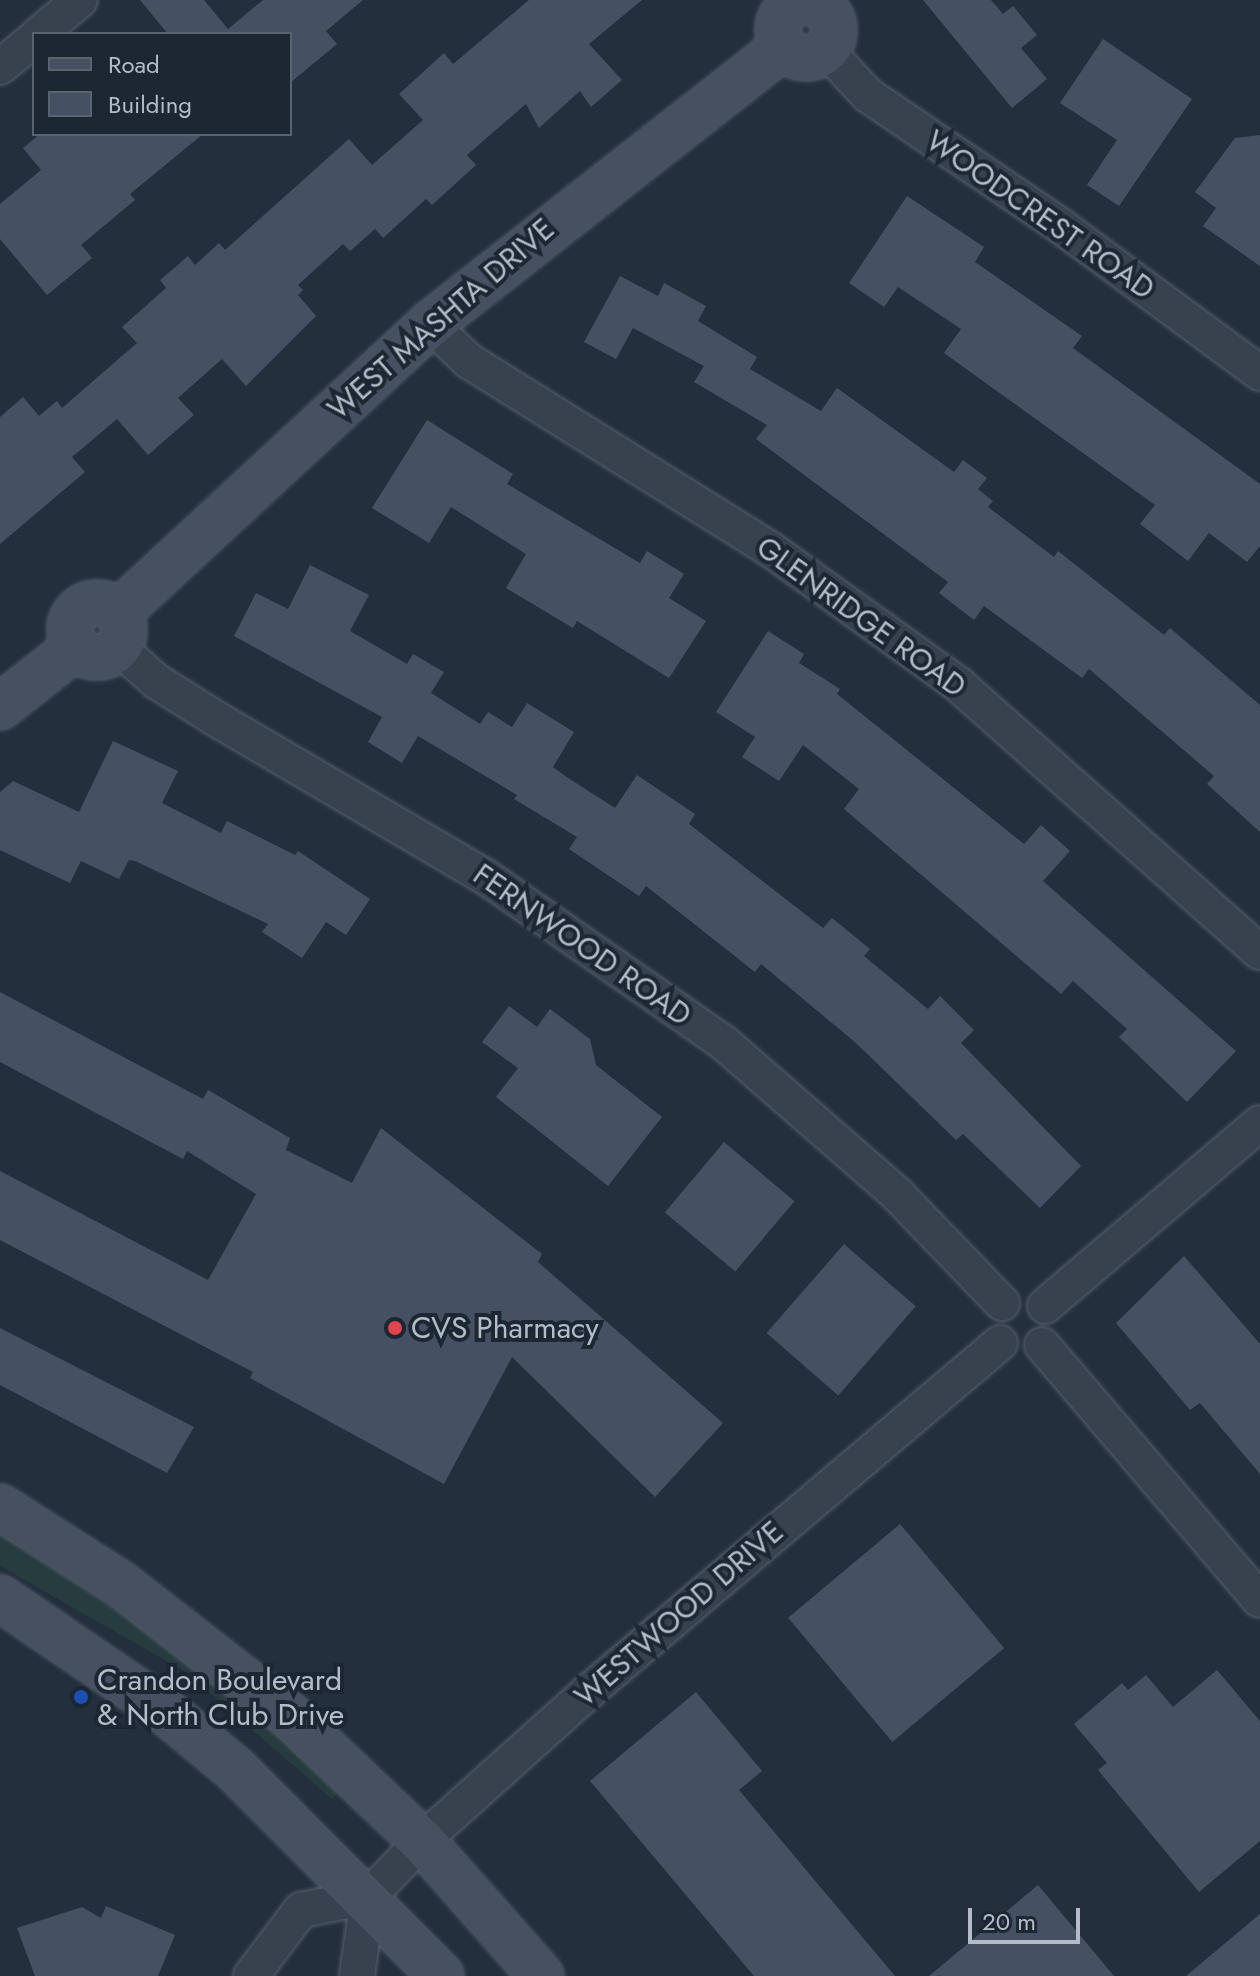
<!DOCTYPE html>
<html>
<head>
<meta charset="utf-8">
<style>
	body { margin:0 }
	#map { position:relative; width:1260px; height:1976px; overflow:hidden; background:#242f3e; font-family:Jost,sans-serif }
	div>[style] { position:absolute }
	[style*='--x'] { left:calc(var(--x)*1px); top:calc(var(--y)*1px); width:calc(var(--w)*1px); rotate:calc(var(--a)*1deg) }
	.green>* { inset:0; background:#263c3f }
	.building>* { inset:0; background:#455162; transform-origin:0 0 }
	.roads { filter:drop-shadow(0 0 2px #565f6c) drop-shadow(0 0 2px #565f6c) }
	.street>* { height:34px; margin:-17px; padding:0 17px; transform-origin:17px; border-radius:17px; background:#38414e }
	.secondary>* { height:44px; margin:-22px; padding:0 22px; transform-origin:22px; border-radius:22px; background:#465061 }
	.secondary>.ring { margin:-22px; padding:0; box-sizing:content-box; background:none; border:44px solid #465061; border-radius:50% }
	.dots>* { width:22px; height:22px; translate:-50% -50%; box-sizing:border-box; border:4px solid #1d2633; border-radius:50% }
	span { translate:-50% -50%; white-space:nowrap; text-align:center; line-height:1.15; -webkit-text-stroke:8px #1d2633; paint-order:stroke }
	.street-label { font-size:30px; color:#b4bcc9 }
	.poi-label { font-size:30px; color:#b4bcc9 }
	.left { translate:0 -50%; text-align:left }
	.legend { position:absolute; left:32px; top:32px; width:260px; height:104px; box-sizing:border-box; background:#1d2633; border:2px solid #59626f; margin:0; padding:10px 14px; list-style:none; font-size:24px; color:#b4bcc9 }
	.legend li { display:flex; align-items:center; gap:16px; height:40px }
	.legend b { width:40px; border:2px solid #59626f }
	.scale { position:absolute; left:968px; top:1908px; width:112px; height:36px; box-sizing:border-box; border:4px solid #b4bcc9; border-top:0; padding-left:10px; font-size:24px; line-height:28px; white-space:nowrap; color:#b4bcc9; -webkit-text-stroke:6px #1d2633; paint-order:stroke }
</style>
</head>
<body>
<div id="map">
	<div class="green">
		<i style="clip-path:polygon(0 1534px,130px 1618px,285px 1739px,339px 1792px,332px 1799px,186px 1672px,0 1566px)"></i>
	</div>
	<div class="building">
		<i style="clip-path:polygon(140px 0,204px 0,228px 29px,263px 0,363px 0,326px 31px,337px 44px,290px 83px,290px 34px,168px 34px)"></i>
		<i style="clip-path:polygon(529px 0,642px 0,589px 44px,622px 80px,591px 107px,580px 91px,539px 128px,526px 104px,467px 155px,476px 165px,432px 205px,426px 199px,383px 238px,375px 229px,350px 251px,343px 244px,298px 285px,303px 290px,298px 295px,316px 316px,246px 386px,222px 359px,178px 398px,194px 415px,148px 455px,117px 419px,72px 457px,85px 472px,0 544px,0 417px,23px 397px,39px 416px,57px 401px,62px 408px,137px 343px,122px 327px,166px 288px,160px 280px,188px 256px,195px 265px,219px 243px,225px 250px,349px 139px,372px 165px,423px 120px,399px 94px,444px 53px,453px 64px)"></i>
		<i style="clip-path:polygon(923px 0,991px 0,1003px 14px,1013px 6px,1037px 35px,1021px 48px,1047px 79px,1012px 108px)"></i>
		<i style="clip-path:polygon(1103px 39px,1192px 99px,1119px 206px,1087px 185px,1117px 140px,1060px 103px)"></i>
		<i style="clip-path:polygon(40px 134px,203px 134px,130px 194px,135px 200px,81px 245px,92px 258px,47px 295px,0 239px,0 204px,41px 170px,23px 148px)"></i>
		<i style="clip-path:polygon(1260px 135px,1260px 266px,1203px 226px,1216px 208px,1195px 192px,1235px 138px)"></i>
		<i style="clip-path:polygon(907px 196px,984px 247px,975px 262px,1082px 336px,1073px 348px,1260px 484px,1260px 546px,1247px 562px,1209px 533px,1188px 561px,1140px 524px,1155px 505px,944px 353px,961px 329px,898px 287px,884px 307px,849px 283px)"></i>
		<i style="clip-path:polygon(620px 276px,658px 296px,664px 283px,706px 306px,698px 321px,757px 357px,750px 369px,821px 411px,837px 388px,954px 472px,963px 460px,987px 478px,978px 489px,993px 501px,988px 507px,1054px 557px,1058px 551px,1164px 635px,1170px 628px,1260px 705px,1260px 832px,1207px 784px,1214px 776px,1089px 669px,1082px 678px,984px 606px,974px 620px,939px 593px,948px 582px,756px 439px,767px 425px,694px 382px,704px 366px,633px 328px,616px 359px,584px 342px)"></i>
		<i style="clip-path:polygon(427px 420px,513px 474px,507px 484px,640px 563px,647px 551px,684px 574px,669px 598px,706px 621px,669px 678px,577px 621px,573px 628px,506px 588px,526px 554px,451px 507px,429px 543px,372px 508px)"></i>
		<i style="clip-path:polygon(310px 565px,369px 595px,350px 631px,407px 664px,413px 654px,444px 672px,431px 693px,480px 724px,488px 712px,512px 727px,527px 703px,574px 732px,553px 767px,565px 776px,615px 808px,637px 775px,695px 814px,689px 824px,823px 928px,832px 918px,870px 949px,864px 956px,928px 1009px,940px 996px,974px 1030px,961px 1043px,1081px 1166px,1040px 1208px,963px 1134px,956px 1140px,856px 1043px,761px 964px,755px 972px,646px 886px,639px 896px,569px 849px,577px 837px,514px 799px,517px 795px,418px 736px,402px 763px,368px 742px,382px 717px,234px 636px,256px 593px,288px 609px)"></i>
		<i style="clip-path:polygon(768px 631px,804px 654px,799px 663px,840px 689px,837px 694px,1024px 844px,1041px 825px,1070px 851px,1043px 881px,1236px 1051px,1187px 1102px,1119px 1037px,1127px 1029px,1073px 981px,1061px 994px,844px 809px,859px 789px,803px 745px,779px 781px,742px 757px,755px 737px,716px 712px)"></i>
		<i style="clip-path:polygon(113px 741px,178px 771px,162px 803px,221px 833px,227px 821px,295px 855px,298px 851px,370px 899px,346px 935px,326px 922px,302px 958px,262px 932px,268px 924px,135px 861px,129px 860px,119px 879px,81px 861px,70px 883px,0 850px,0 792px,13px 781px,79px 812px)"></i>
		<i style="clip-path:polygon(0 992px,203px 1099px,208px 1090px,290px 1138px,286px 1150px,352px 1183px,381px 1128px,542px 1254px,538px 1262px,723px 1423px,655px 1497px,512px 1357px,444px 1484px,250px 1378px,253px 1372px,0 1240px,0 1171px,208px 1280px,256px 1194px,187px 1151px,183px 1159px,0 1062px)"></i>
		<i style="clip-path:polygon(509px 1006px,537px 1027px,550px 1009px,590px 1039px,596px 1065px,662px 1117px,608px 1186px,496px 1097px,518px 1068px,482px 1042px)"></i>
		<i style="left:724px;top:1142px;width:92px;height:92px;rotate:40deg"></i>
		<i style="left:844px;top:1244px;width:95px;height:118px;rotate:41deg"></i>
		<i style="clip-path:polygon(1184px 1256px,1260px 1344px,1260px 1474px,1200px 1403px,1190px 1410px,1116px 1323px)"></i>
		<i style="clip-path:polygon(0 1328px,194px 1427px,167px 1473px,0 1385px)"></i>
		<i style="left:900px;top:1524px;width:162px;height:146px;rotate:50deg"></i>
		<i style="clip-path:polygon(1217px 1670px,1260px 1721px,1260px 1841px,1199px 1892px,1098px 1770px,1107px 1763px,1074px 1724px,1122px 1683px,1128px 1690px,1146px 1675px,1173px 1707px)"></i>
		<i style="clip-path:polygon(696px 1692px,762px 1771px,739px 1790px,895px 1976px,754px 1976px,590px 1781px)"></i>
		<i style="clip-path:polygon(1038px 1885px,1114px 1976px,929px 1976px)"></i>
		<i style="clip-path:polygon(106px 1906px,175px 1935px,158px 1976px,35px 1976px,17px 1928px,82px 1907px,101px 1918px)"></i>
		<i style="clip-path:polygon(1260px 1914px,1260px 1976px,1186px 1976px)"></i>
	</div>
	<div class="roads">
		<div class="street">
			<i style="--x:39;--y:34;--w:53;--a:-39.7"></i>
			<i style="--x:826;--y:50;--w:62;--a:47"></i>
			<i style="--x:868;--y:95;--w:235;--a:34.2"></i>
			<i style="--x:1062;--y:227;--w:246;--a:36.4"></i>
			<i style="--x:0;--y:67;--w:44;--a:-39.5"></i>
			<i style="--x:430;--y:324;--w:54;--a:43.5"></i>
			<i style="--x:469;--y:361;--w:355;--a:32"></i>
			<i style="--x:770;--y:549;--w:233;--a:35.7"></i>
			<i style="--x:959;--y:685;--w:402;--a:41.6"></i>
			<i style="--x:118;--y:647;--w:51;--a:41.8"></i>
			<i style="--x:156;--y:681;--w:73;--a:32.2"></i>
			<i style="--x:218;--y:720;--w:311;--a:30.4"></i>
			<i style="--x:486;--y:877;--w:290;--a:34.9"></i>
			<i style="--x:724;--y:1043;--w:228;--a:41.1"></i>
			<i style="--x:896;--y:1193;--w:153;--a:46.1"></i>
			<i style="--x:1045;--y:1306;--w:282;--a:-40.4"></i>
			<i style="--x:1042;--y:1345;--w:335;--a:49.5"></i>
			<i style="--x:368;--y:1897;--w:78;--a:-46"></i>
			<i style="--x:422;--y:1841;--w:223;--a:-41.9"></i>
			<i style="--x:588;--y:1692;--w:540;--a:-40.27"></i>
			<i style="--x:251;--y:1976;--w:83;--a:-52.9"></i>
			<i style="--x:301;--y:1910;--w:68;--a:-11"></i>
			<i style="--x:357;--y:1976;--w:80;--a:-82.1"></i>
		</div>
		<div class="secondary">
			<i class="ring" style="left:778px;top:2px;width:12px;height:12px"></i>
			<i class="ring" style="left:70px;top:603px;width:10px;height:10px"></i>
			<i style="--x:118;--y:613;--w:425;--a:-42.8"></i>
			<i style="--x:430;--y:324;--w:449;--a:-38.1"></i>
			<i style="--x:0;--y:707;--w:97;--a:-38.3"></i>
			<i style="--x:0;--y:1507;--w:145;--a:32.6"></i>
			<i style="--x:122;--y:1585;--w:210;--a:37.9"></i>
			<i style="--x:288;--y:1714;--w:185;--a:43.5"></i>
			<i style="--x:422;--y:1841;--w:180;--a:48.6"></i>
			<i style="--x:0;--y:1598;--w:194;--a:34.3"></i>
			<i style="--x:160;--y:1707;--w:97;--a:39.6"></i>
			<i style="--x:235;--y:1769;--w:292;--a:45.1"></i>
		</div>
	</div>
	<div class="dots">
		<i style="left:395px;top:1328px;background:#e0444e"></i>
		<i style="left:81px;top:1697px;background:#1a4fb4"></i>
	</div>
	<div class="street-label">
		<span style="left:1040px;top:215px;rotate:35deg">WOODCREST ROAD</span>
		<span style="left:441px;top:319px;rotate:-41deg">WEST MASHTA DRIVE</span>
		<span style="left:861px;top:617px;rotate:36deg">GLENRIDGE ROAD</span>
		<span style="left:582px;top:945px;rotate:35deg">FERNWOOD ROAD</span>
		<span style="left:679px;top:1614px;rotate:-41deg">WESTWOOD DRIVE</span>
	</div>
	<div class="poi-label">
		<span class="left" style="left:411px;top:1328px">CVS Pharmacy</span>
		<span class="left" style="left:97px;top:1697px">Crandon Boulevard<br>&amp; North Club Drive</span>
	</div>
	<ul class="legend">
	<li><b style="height:10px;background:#465061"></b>Road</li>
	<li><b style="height:22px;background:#455162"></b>Building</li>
	</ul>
	<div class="scale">20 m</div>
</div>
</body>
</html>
